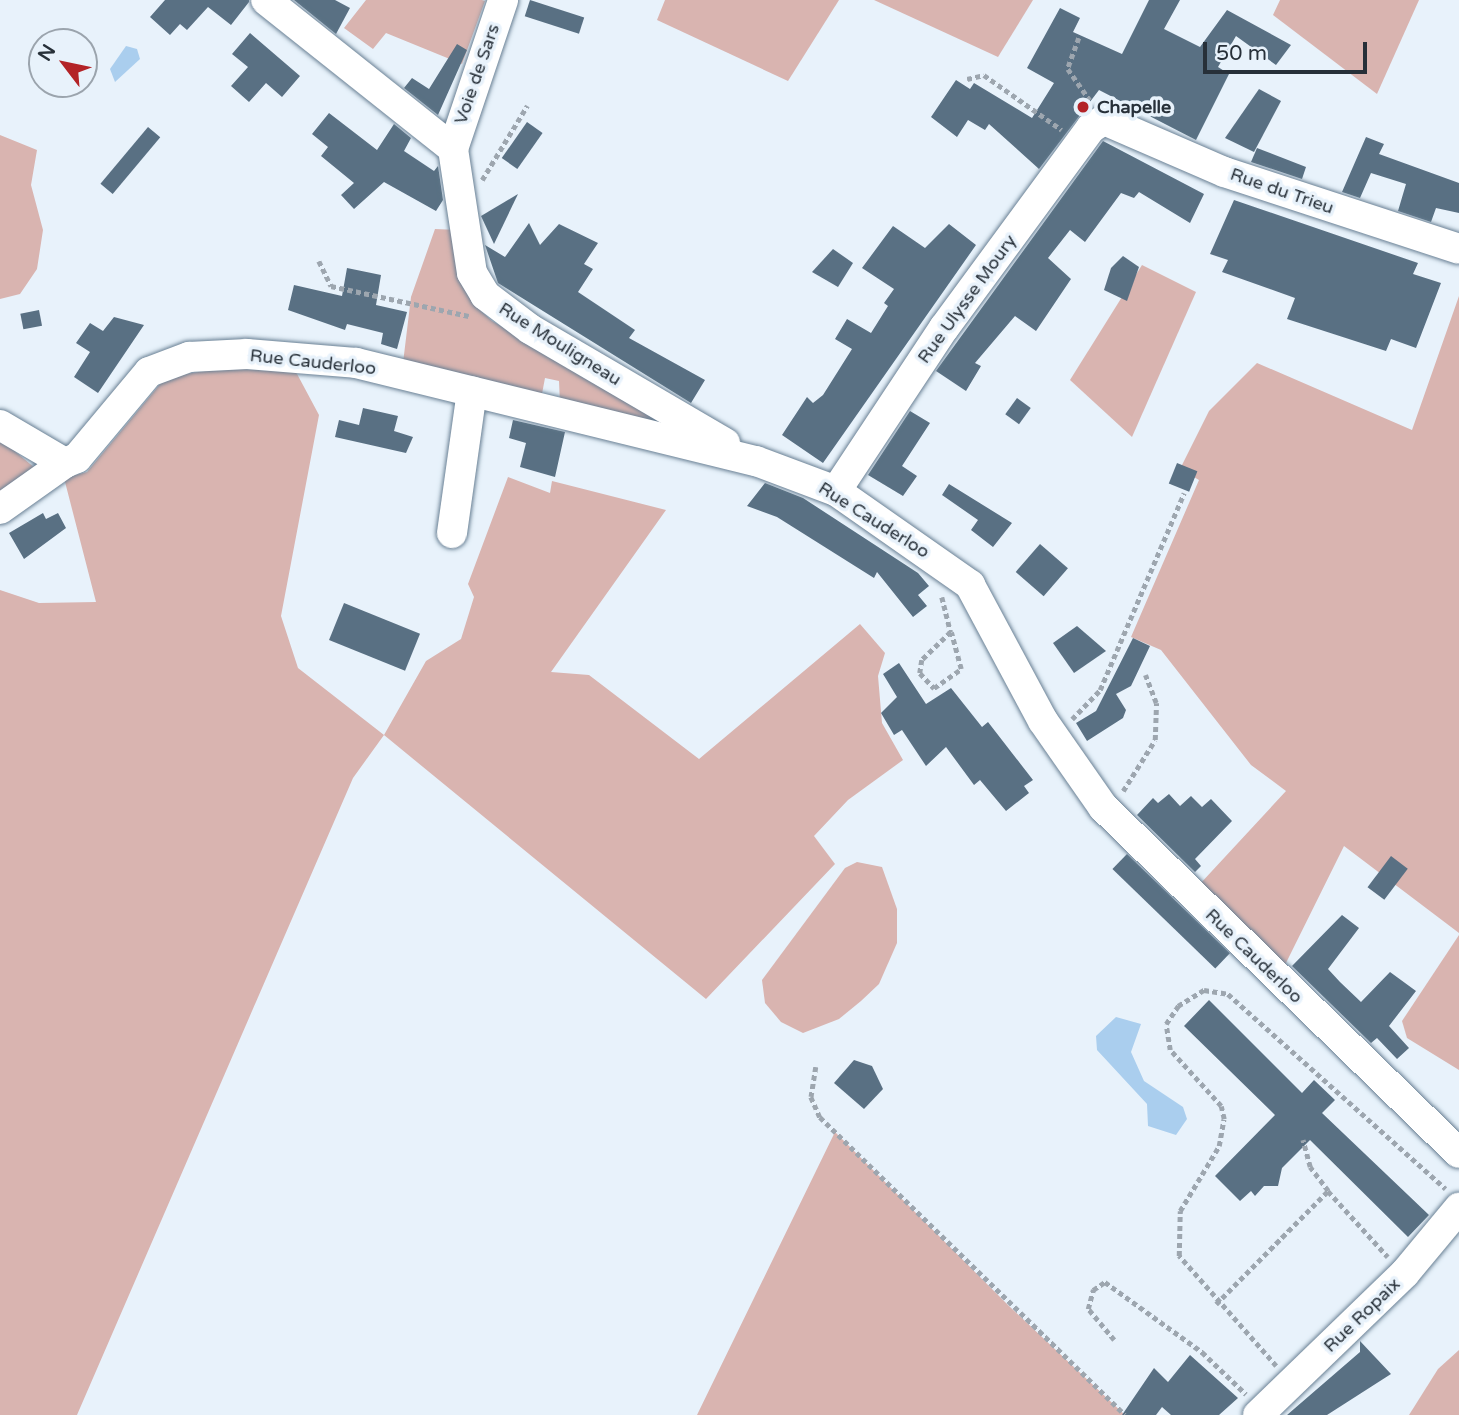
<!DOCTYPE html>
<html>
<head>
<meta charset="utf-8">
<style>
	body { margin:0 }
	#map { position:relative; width:1459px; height:1415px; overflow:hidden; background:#e8f2fb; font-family:"Varela Round",sans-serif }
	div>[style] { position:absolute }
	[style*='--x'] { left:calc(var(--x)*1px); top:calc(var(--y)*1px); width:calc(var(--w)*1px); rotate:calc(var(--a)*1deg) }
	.green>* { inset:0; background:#d9b4b0 }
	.water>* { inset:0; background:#aaceee }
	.building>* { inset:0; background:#597083; transform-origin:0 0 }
	.path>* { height:4.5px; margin-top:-2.25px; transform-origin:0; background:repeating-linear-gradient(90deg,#9da6af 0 5px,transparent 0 8.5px) }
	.roads { filter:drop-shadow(0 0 2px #698094) drop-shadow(0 0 2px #698094) }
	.minor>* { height:30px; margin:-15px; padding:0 15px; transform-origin:15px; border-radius:15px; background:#fff }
	.dots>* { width:19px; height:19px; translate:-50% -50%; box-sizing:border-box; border:4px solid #e8f2fb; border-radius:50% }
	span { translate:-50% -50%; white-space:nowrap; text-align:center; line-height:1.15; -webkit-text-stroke:7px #e8f2fb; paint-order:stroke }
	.street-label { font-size:18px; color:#273039 }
	.poi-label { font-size:18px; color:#273039; font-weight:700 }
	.left { translate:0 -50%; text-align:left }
	.north { position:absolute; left:28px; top:28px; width:70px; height:70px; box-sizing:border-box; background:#e8f2fb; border:2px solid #9ba4ad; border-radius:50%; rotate:302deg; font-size:19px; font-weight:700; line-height:28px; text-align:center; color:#273039 }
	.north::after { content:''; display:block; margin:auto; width:24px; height:32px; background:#b32327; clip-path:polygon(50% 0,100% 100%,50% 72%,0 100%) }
	.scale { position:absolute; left:1203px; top:42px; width:164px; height:32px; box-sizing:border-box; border:4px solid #273039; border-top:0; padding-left:9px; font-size:21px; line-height:24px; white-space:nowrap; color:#273039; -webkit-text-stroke:5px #e8f2fb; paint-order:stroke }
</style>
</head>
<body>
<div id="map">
	<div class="green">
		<i style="clip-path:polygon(366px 0,482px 0,485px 1px,462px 64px,386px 33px,373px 49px,344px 28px)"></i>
		<i style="clip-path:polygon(665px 0,839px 0,788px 81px,657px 20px)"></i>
		<i style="clip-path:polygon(874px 0,1033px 0,998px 57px)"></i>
		<i style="clip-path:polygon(1280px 0,1419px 0,1377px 94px,1273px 15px)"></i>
		<i style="clip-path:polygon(0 135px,37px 150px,31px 185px,43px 230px,37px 269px,20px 294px,0 299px)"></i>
		<i style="clip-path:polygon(435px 229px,458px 230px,481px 311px,492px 321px,666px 417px,665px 426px,560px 404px,559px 381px,545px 378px,541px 399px,403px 363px,411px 297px)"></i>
		<i style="clip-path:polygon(1142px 265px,1196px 292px,1132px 437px,1070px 380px)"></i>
		<i style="clip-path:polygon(1459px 296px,1459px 933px,1344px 846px,1284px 967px,1199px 885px,1286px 791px,1251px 765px,1161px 650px,1131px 637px,1199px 480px,1180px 469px,1209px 411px,1257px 363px,1412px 430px)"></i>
		<i style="clip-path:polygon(224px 368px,296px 372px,319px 415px,281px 616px,298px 668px,384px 735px,426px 661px,461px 639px,474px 597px,468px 584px,508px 477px,550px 493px,552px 481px,666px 510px,551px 672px,589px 675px,699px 759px,860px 624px,885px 653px,878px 676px,882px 723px,903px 760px,848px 800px,814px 836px,835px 864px,706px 999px,384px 735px,353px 778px,77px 1415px,0 1415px,0 590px,39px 603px,96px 602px,64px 478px,87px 472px,166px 377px)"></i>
		<i style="clip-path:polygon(0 439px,35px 468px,0 495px)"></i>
		<i style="clip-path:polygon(857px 862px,882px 867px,897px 909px,897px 943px,879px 984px,861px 1001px,839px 1019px,803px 1033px,781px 1022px,765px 1003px,762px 980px,845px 868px)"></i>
		<i style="clip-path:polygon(1459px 935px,1459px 1070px,1407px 1038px,1402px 1021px)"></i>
		<i style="clip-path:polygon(835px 1132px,1009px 1306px,1125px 1415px,697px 1415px)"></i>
		<i style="clip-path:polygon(1459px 1350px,1459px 1415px,1409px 1415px,1438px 1369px)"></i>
	</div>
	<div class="water">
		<i style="clip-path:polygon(126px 46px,137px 49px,140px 59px,115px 82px,110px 69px)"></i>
		<i style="clip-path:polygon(1116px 1017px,1141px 1024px,1131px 1052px,1144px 1081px,1183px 1107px,1187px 1119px,1176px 1135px,1148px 1126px,1147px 1104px,1097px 1050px,1096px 1036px)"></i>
	</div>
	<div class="building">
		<i style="clip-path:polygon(165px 0,249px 0,249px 2px,231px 25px,208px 7px,187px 30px,180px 24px,170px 35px,150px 17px)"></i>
		<i style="clip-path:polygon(294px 0,335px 0,350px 8px,336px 34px)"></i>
		<i style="left:530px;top:0;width:57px;height:17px;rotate:18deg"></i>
		<i style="clip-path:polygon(1149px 0,1180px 0,1164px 29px,1200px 47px,1227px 10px,1291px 45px,1276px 65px,1236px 36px,1218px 67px,1229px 74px,1196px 140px,1099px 90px,1039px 169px,989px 124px,985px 130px,968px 120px,957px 137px,931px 117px,956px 80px,970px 89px,974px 83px,1032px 118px,1054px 83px,1027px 68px,1060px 8px,1080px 18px,1073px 32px,1122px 54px)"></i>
		<i style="clip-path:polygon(250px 33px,300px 76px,282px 97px,266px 83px,249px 102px,231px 86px,248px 67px,232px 54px)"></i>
		<i style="clip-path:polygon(457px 44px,467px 50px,438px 115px,404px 88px,412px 78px,429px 89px)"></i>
		<i style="clip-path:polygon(1259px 89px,1281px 101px,1254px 152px,1225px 138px)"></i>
		<i style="clip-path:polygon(329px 113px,377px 150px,394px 124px,411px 138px,404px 151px,434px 171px,438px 166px,443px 200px,436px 211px,384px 182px,354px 209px,341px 195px,354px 183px,321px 156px,328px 147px,312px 134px)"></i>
		<i style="left:527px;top:122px;width:19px;height:44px;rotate:35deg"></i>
		<i style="left:148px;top:127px;width:16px;height:74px;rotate:40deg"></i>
		<i style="clip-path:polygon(1366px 137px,1384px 144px,1379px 154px,1459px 183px,1459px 213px,1436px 208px,1431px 222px,1398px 211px,1406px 184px,1371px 173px,1360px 198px,1342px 192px)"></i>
		<i style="clip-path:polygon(1103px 141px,1204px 194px,1190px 223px,1139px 192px,1134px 198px,1121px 193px,1085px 242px,1070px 230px,1048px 258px,1071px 279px,1036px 331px,1015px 316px,975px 363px,981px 366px,966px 391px,936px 371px)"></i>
		<i style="clip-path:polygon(1257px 148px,1306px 167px,1302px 179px,1251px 162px)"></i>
		<i style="clip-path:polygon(518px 194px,494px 244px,481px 216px)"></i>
		<i style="clip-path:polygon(1234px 200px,1418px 263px,1413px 274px,1441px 283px,1416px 348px,1391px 339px,1386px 351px,1287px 319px,1295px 298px,1222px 272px,1228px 260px,1210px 254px)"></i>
		<i style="clip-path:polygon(529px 223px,540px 245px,559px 224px,598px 243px,584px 264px,593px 269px,578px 292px,635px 330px,629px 338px,705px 380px,691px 403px,498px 283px,485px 245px,505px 257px)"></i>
		<i style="clip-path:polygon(949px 224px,976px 245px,823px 463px,782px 435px,807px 397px,813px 403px,823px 395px,852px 349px,835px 339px,847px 319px,871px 333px,888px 306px,884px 303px,894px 289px,862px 268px,893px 226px,925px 248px)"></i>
		<i style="clip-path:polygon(833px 249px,853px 263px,838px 287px,812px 272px)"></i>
		<i style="clip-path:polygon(1123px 256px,1139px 267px,1127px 301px,1104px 290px,1111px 268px)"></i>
		<i style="clip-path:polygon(347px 268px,381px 275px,376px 305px,407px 312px,397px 349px,381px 344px,383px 333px,347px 324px,345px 330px,288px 310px,294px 285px,342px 296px)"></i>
		<i style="left:39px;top:310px;width:16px;height:19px;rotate:79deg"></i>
		<i style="clip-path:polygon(114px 317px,144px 325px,98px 393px,74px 377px,90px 352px,76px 343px,90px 323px,103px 331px)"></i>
		<i style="left:1017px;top:398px;width:17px;height:20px;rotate:36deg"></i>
		<i style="clip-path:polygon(363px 408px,398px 416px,394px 431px,413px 437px,406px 453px,335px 437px,339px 420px,359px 425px)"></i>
		<i style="clip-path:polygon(910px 411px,930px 423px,902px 466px,917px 476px,903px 496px,868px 475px)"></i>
		<i style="clip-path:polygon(513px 420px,565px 432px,555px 477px,520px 467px,526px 443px,509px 438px)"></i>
		<i style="left:1177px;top:463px;width:22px;height:22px;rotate:22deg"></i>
		<i style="clip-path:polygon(765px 483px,803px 498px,918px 573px,929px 586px,918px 595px,927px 606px,913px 617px,877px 572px,874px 578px,777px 517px,747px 506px)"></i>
		<i style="clip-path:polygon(949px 484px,1012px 523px,993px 547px,971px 530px,978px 520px,942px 495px)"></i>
		<i style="clip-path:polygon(43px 513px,46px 519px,58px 513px,66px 528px,24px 559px,9px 533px)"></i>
		<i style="left:1040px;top:544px;width:37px;height:37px;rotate:41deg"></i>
		<i style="left:344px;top:603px;width:82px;height:40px;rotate:22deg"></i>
		<i style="clip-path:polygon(1077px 626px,1106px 651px,1074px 673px,1053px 643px)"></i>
		<i style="clip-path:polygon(1133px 638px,1150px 646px,1131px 686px,1116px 694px,1126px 710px,1123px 718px,1087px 741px,1076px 723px,1096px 711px)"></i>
		<i style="clip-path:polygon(899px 663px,926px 704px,951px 688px,982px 727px,988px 722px,1033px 780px,1024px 786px,1029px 793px,1006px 811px,980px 780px,974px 785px,946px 747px,926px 766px,902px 730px,894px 735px,881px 713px,897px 697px,883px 674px)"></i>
		<i style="clip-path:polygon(1169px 794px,1180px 806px,1191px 796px,1202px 807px,1211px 799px,1232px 821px,1195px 859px,1201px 866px,1195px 872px,1137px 815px,1153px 798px,1158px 803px)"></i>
		<i style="left:1127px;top:854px;width:143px;height:21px;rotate:44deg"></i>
		<i style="left:1391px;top:856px;width:21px;height:39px;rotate:37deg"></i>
		<i style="clip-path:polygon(1342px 915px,1359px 928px,1328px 969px,1340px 982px,1361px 1002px,1390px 972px,1416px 991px,1389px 1026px,1409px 1048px,1397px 1059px,1377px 1038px,1371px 1043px,1292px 966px)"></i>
		<i style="clip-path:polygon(1209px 1000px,1302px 1093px,1314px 1080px,1335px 1100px,1322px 1113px,1429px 1215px,1408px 1237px,1310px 1140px,1282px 1168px,1278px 1186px,1264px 1186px,1255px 1196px,1251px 1191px,1240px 1201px,1215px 1176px,1275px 1115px,1184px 1026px)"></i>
		<i style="clip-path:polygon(854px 1060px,872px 1066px,883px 1089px,864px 1109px,834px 1083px)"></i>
		<i style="clip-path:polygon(1360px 1341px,1391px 1374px,1327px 1415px,1287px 1415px,1360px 1352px)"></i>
		<i style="clip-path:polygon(1190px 1355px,1238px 1398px,1219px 1415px,1171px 1415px,1162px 1407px,1156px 1415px,1122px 1415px,1154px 1368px,1168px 1382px)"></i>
	</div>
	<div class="path">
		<i style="--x:1079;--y:38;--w:33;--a:110"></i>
		<i style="--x:1068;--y:69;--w:38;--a:55"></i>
		<i style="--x:967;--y:79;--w:17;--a:-13"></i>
		<i style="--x:984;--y:75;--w:95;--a:35.2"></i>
		<i style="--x:482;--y:180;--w:87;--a:-58.7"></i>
		<i style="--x:319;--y:261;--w:28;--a:64"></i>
		<i style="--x:331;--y:286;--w:141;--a:12.3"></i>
		<i style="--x:942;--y:597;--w:36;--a:76"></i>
		<i style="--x:951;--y:632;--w:40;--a:136"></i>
		<i style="--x:922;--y:660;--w:13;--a:99"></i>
		<i style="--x:920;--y:673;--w:21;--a:47"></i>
		<i style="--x:934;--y:688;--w:33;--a:-35"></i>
		<i style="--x:961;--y:669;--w:38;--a:-105"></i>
		<i style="--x:1072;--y:719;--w:40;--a:-46"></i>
		<i style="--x:1100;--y:690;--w:214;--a:-66.9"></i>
		<i style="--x:1123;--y:791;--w:60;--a:-57.9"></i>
		<i style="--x:1155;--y:740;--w:37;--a:-88"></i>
		<i style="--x:1156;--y:703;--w:30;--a:-111"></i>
		<i style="--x:816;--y:1067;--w:30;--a:99"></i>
		<i style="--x:811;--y:1097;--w:22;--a:66"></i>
		<i style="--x:820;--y:1117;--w:426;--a:44.3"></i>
		<i style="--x:1328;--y:1191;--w:89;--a:47.7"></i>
		<i style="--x:1216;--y:1304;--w:159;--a:-45.3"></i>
		<i style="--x:1328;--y:1191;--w:30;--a:-127"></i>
		<i style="--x:1310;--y:1167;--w:28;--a:-105"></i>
		<i style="--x:1114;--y:1340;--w:40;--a:-130"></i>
		<i style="--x:1088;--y:1309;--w:20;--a:-75"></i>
		<i style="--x:1093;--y:1290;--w:14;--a:-34"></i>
		<i style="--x:1105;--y:1282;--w:120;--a:35.8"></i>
		<i style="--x:1202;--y:1352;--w:61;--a:43.7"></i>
		<i style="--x:1276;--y:1366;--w:147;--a:-131.4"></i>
		<i style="--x:1179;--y:1256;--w:45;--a:-88.7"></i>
		<i style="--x:1180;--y:1211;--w:76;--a:-59"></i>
		<i style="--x:1219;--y:1146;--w:27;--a:-80"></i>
		<i style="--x:1224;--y:1119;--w:13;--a:-103"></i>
		<i style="--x:1221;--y:1106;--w:76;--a:-132.3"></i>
		<i style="--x:1170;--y:1050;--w:26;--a:-99"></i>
		<i style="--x:1166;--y:1024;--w:22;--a:-56"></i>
		<i style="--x:1178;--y:1006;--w:31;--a:-32"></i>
		<i style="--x:1204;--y:990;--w:24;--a:9"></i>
		<i style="--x:1228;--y:994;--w:292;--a:41.8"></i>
	</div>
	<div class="roads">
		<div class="minor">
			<i style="--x:266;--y:0;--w:239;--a:38.5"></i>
			<i style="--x:453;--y:149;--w:125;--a:81.3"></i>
			<i style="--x:472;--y:273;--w:26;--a:59"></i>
			<i style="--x:485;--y:295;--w:56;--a:37.1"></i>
			<i style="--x:530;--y:329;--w:226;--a:30.3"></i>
			<i style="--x:453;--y:149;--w:157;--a:-71.4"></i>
			<i style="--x:0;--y:425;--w:75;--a:30.3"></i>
			<i style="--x:65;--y:463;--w:13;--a:-23"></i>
			<i style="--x:77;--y:458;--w:112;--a:-50.1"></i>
			<i style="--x:149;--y:372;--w:43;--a:-20.6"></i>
			<i style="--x:189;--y:357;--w:58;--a:-3"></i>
			<i style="--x:247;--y:354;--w:109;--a:4.7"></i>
			<i style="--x:356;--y:363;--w:412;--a:13.8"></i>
			<i style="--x:756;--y:461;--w:85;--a:20.6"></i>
			<i style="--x:836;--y:491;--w:164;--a:35"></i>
			<i style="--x:970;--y:585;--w:154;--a:61.8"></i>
			<i style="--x:1043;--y:721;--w:105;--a:55.1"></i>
			<i style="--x:1103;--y:807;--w:496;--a:44.2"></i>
			<i style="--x:836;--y:491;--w:196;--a:-56.5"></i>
			<i style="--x:944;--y:328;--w:248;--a:-53.7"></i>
			<i style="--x:1091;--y:128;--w:15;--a:-32"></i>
			<i style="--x:1104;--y:120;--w:131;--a:23.4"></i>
			<i style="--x:1224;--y:172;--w:247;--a:18.1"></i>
			<i style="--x:0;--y:509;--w:80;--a:-35.3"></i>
			<i style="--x:452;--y:533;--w:143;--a:-82"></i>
			<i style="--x:1258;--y:1415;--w:204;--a:-44"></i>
			<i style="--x:1405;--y:1273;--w:85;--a:-50.3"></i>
		</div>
	</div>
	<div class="dots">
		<i style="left:1083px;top:107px;background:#b32327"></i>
	</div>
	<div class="street-label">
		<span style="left:477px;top:74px;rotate:-71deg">Voie de Sars</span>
		<span style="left:1282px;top:191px;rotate:19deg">Rue du Trieu</span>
		<span style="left:967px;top:299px;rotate:-54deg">Rue Ulysse Moury</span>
		<span style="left:560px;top:344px;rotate:32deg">Rue Mouligneau</span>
		<span style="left:313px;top:362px;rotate:6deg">Rue Cauderloo</span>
		<span style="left:874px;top:520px;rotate:32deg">Rue Cauderloo</span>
		<span style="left:1254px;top:956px;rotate:44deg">Rue Cauderloo</span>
		<span style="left:1362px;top:1315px;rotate:-44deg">Rue Ropaix</span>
	</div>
	<div class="poi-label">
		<span class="left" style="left:1097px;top:107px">Chapelle</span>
	</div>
	<div class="north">N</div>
	<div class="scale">50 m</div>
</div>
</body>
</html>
